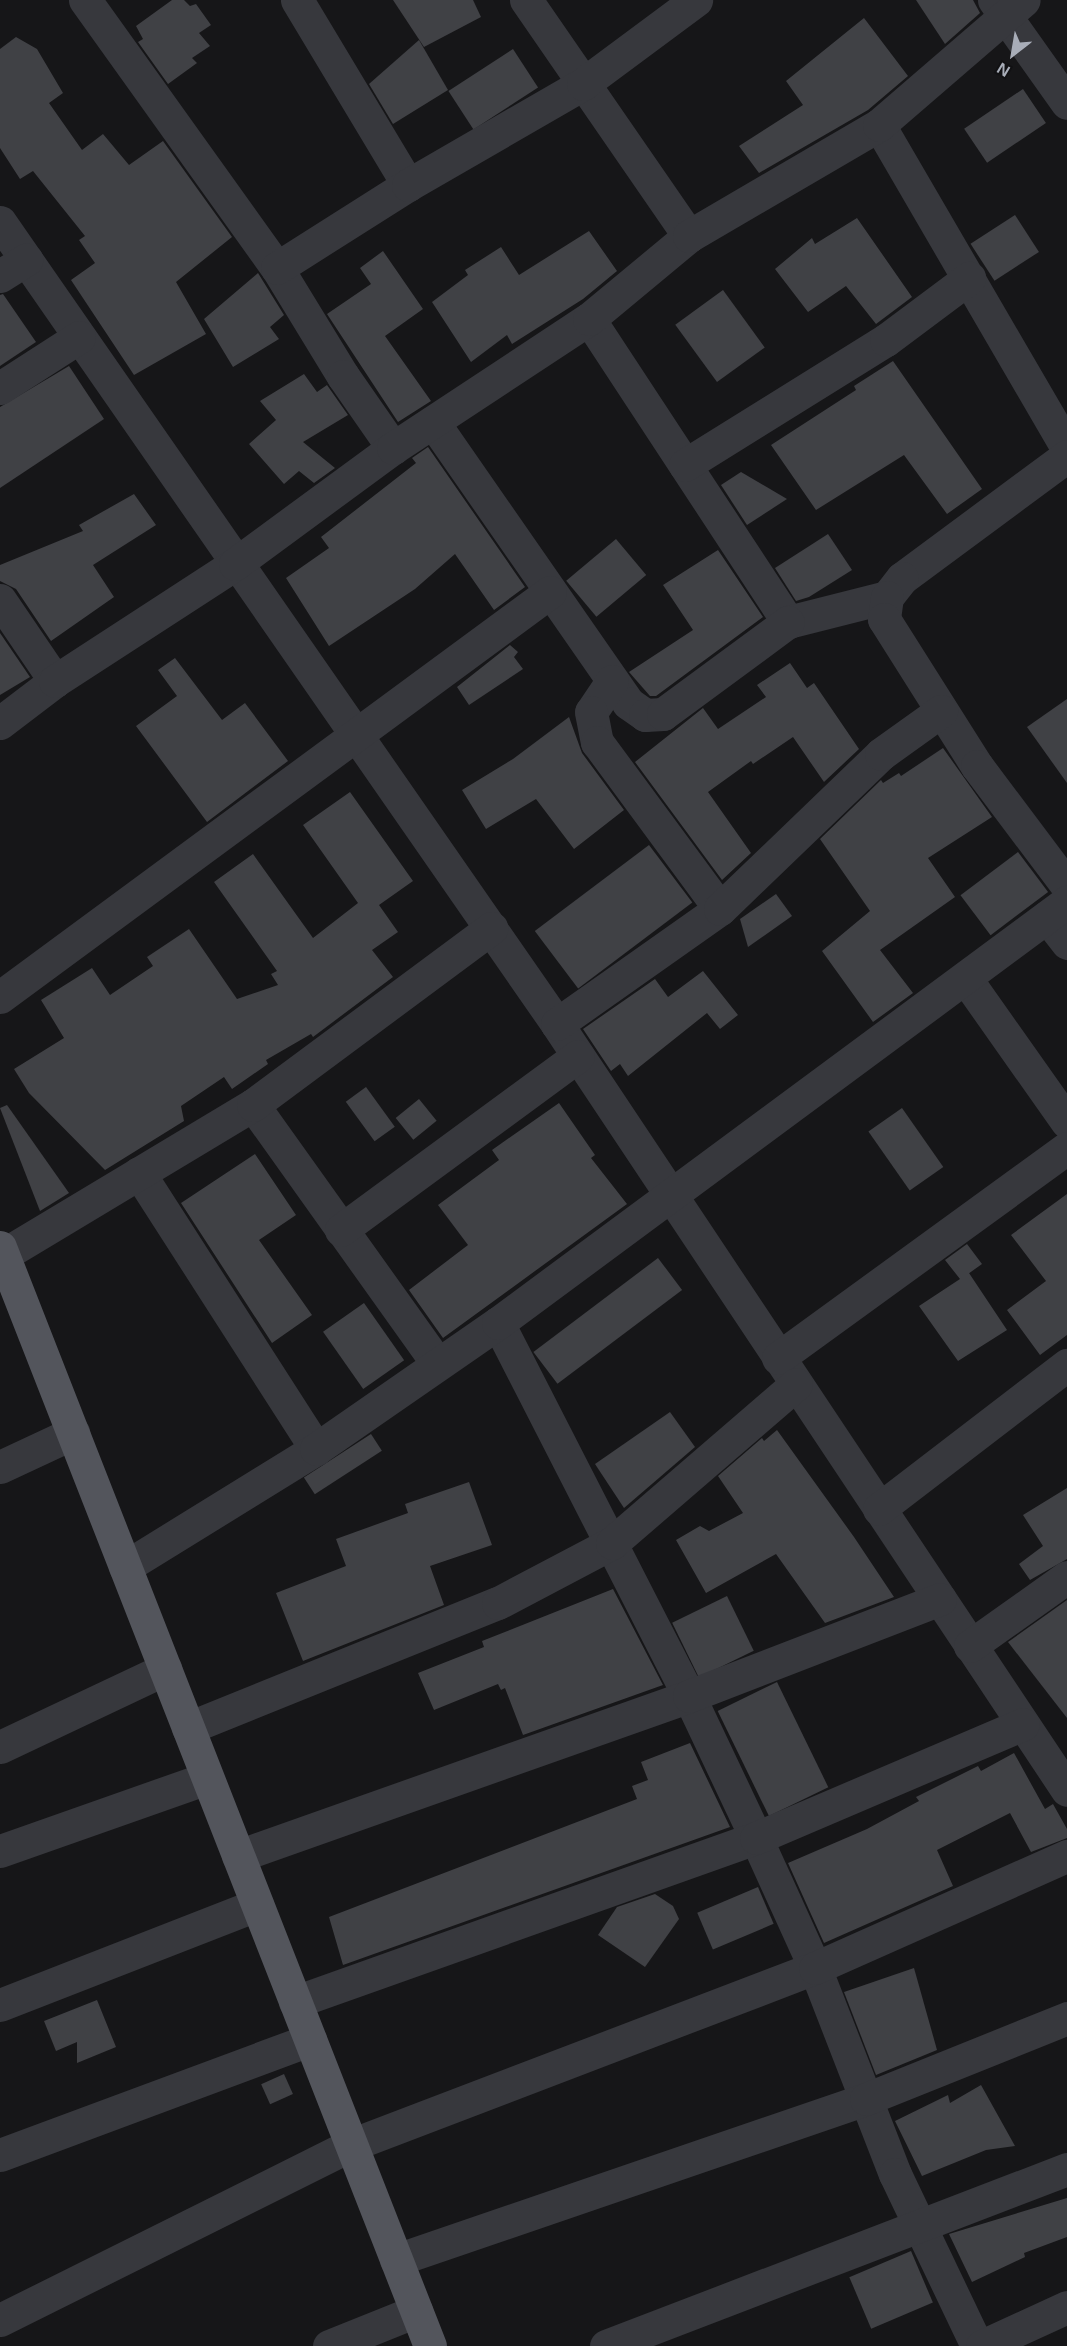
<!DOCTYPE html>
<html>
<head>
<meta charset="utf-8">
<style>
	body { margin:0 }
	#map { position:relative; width:1067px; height:2346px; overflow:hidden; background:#161618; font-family:Arial,sans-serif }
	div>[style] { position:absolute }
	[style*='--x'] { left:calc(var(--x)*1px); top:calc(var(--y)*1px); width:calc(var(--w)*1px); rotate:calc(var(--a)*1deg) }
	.building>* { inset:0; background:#404145; transform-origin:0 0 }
	.minor>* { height:33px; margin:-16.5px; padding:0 16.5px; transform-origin:16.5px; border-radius:16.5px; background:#37383d }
	.major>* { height:33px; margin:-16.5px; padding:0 16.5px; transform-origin:16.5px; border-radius:16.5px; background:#53555c }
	span { translate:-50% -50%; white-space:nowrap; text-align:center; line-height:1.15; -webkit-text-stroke:6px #111113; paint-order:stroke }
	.north { position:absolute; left:983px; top:24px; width:60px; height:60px; -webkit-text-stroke:4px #111113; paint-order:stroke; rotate:211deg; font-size:16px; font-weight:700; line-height:24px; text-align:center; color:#a8adb8 }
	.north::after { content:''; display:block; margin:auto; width:21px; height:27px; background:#a8adb8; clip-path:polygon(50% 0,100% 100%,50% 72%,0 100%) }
</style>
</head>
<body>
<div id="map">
	<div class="building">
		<i style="clip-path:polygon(172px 0,184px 0,190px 6px,196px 4px,211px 25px,199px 33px,210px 46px,192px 58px,197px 63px,168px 84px,138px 42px,143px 39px,136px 26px)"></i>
		<i style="clip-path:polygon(393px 0,473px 0,481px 17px,424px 47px)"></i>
		<i style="clip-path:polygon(916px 0,973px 0,980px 13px,945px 44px)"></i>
		<i style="clip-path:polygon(864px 18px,908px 76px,868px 110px,759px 173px,739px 146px,803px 105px,786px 81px)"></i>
		<i style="clip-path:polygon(16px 37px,37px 49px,63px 93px,49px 103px,82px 150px,103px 134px,129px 165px,163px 141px,232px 237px,176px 282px,206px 334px,134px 375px,71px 280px,95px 263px,79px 240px,85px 236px,33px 171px,20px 179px,0 148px,0 49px)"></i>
		<i style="clip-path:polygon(419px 40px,448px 90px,393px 124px,369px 84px)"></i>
		<i style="left:513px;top:49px;width:46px;height:77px;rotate:57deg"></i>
		<i style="left:1023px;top:89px;width:41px;height:71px;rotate:56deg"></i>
		<i style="left:1015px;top:215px;width:44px;height:53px;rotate:57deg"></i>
		<i style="clip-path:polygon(857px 218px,912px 297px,876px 324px,846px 286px,808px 312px,775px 269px,812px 238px,815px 244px)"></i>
		<i style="clip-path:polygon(589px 231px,617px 271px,583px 299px,512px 344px,507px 335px,471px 362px,432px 302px,468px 275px,465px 270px,501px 247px,519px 275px)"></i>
		<i style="clip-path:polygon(383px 251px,423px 309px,385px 336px,431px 401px,398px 422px,327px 314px,371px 284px,360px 268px)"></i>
		<i style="clip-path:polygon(258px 273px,284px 315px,270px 327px,279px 339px,233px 367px,204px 319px)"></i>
		<i style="left:723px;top:290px;width:71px;height:59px;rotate:54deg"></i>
		<i style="clip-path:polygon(3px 294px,36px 342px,0 366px,0 295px)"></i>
		<i style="clip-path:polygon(893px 361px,982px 489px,947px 514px,904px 455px,816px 510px,771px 445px,856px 390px,854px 386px)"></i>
		<i style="clip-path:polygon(69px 366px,104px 419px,0 488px,0 407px)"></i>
		<i style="clip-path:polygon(304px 374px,317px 392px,327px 385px,348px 415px,303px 442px,335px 468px,314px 483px,299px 471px,284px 484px,249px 444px,276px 420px,260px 401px)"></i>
		<i style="clip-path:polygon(428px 447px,525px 587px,494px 610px,455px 554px,415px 589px,329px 646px,286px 578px,329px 548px,321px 537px,416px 463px,412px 458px)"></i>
		<i style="clip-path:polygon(741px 472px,787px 499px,747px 525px,721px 485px)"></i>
		<i style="clip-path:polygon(134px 494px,156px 525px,93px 565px,114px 597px,51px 641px,16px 589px,0 581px,0 565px,83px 531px,79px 525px)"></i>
		<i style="clip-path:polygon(828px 534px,852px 570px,809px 597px,796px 601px,775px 568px)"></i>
		<i style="left:616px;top:539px;width:47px;height:65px;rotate:50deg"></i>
		<i style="clip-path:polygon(718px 550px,763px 617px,656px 696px,650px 696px,629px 672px,693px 630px,663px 585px)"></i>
		<i style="clip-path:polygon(0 633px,30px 677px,0 695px)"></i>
		<i style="clip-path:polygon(510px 645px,518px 652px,514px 657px,523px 669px,469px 705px,457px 687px)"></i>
		<i style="clip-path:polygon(175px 658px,222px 720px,245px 703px,288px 761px,207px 822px,136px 726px,177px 696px,158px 670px)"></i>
		<i style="clip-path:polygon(790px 663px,807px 688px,814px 683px,859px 749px,824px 782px,793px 737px,753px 764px,751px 761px,708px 792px,751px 853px,722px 880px,635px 762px,703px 708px,718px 729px,766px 697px,757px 685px)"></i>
		<i style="clip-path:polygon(1067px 699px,1067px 783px,1027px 727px)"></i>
		<i style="clip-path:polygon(569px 717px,582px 753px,624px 810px,574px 849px,536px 799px,486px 829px,462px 790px,513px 759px)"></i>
		<i style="clip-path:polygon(943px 748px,992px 817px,928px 858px,955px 897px,880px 950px,913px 993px,873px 1022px,822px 951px,870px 911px,820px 839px,881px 780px,883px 783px,899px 773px,901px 776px)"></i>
		<i style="clip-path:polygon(350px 792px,413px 881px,379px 905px,398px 932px,372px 950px,393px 977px,313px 1037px,311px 1034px,266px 1060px,268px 1064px,232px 1089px,224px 1077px,181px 1106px,184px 1121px,105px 1170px,29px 1093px,14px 1069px,64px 1038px,41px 1000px,92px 968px,110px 995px,153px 966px,147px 957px,189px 929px,237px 999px,278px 985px,271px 974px,277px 971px,214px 882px,253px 854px,313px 938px,358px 903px,303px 825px)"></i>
		<i style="left:649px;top:845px;width:72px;height:143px;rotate:53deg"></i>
		<i style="left:1018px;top:852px;width:50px;height:72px;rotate:53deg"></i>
		<i style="clip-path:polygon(776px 894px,792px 916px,748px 947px,740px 919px)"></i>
		<i style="clip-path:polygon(703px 971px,738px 1015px,720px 1029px,707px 1013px,628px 1076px,620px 1064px,611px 1071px,583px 1029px,655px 979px,668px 997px)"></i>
		<i style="left:366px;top:1087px;width:49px;height:25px;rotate:54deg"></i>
		<i style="left:419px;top:1099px;width:28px;height:30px;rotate:51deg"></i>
		<i style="clip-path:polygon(559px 1103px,595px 1155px,591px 1158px,627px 1204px,443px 1338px,409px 1290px,468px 1245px,438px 1205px,499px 1160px,492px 1150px)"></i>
		<i style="clip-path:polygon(7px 1105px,69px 1193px,40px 1211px,0 1108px)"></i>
		<i style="left:902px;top:1108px;width:72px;height:41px;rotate:55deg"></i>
		<i style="clip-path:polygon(255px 1154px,296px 1215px,259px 1240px,312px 1315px,272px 1343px,181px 1203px)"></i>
		<i style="clip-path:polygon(1067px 1194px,1067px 1335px,1040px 1355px,1007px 1310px,1046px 1281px,1011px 1235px)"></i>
		<i style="clip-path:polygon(967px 1244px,982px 1264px,961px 1279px,969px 1273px,1007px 1330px,958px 1361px,919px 1306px,960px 1279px,945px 1260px)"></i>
		<i style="left:658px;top:1258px;width:40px;height:156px;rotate:53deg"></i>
		<i style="left:364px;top:1303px;width:70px;height:50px;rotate:55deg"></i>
		<i style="clip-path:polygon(670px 1412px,695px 1447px,624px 1508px,595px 1464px)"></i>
		<i style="clip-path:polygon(777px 1430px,854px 1537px,894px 1597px,825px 1623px,776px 1554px,706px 1593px,676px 1540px,700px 1526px,709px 1531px,743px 1513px,718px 1476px,762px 1438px,764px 1441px)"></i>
		<i style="left:371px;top:1434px;width:20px;height:80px;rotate:57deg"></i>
		<i style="clip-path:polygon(469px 1482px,492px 1545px,430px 1566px,444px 1605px,303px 1661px,276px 1593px,346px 1566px,336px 1539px,408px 1513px,405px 1504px)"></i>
		<i style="clip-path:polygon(1067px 1488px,1067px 1559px,1030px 1580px,1019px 1564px,1043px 1546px,1023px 1515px)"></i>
		<i style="clip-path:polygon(613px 1589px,663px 1685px,523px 1735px,505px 1688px,501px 1690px,498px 1684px,434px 1710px,418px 1673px,484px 1647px,482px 1641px)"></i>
		<i style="left:727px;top:1596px;width:61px;height:61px;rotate:64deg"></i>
		<i style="clip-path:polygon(1067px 1600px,1067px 1718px,1008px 1642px)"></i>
		<i style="left:777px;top:1682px;width:117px;height:66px;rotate:64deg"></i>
		<i style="clip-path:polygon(690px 1743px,730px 1827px,343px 1965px,329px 1917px,637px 1799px,632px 1786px,648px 1780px,641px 1762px)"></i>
		<i style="clip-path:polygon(1014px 1753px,1045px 1809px,1053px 1804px,1067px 1829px,1067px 1838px,1031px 1852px,1010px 1813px,937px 1850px,953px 1886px,824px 1943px,788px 1863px,867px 1829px,919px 1801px,916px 1797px,978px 1766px,981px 1771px)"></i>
		<i style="left:758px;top:1887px;width:40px;height:66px;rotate:67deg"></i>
		<i style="clip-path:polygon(655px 1894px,673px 1906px,679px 1919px,645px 1967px,598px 1935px,617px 1907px)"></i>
		<i style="clip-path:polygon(914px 1968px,937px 2050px,876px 2075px,844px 1992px)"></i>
		<i style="clip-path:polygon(97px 2000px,116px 2047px,77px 2063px,77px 2042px,56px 2051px,44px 2021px)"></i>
		<i style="left:284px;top:2074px;width:22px;height:25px;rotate:66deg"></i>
		<i style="clip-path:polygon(981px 2085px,1015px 2146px,986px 2150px,922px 2176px,895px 2121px,948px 2095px,950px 2103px)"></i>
		<i style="clip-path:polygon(1067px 2198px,1067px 2237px,1024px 2253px,1025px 2257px,972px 2282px,949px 2234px)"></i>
		<i style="left:911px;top:2251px;width:56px;height:67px;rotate:67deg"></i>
	</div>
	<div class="minor">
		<i style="--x:85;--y:0;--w:330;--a:54.4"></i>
		<i style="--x:277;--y:268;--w:127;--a:58.6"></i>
		<i style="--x:343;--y:376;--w:88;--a:55.2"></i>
		<i style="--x:297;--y:0;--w:216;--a:59"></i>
		<i style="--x:526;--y:0;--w:287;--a:55.4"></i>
		<i style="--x:994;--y:0;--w:126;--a:54.7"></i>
		<i style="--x:879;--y:125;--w:374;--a:59.8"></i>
		<i style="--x:0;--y:222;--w:976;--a:55.22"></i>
		<i style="--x:557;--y:1024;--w:920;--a:56.34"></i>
		<i style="--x:277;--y:268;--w:155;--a:-32.4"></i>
		<i style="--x:408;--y:185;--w:202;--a:-30"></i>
		<i style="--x:583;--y:84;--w:141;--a:-36.6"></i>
		<i style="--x:0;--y:276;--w:31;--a:-32"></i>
		<i style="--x:589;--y:319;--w:363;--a:56.7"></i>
		<i style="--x:788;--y:622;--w:102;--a:-14.2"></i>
		<i style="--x:0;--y:388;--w:94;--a:-32.8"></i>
		<i style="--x:433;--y:422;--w:342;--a:55.2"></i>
		<i style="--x:628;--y:703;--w:21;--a:35"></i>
		<i style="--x:645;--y:715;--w:18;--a:-3"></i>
		<i style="--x:663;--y:714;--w:155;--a:-36.4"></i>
		<i style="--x:1067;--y:456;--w:205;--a:143.5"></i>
		<i style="--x:902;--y:578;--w:24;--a:128"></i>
		<i style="--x:887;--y:597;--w:22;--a:98"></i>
		<i style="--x:884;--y:619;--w:174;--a:57.7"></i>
		<i style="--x:977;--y:766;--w:150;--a:53.1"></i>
		<i style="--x:685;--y:465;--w:237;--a:-31.9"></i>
		<i style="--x:886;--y:340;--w:104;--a:-36.8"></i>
		<i style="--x:0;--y:600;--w:98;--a:55.8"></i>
		<i style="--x:612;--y:681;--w:37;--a:124"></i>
		<i style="--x:591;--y:712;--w:31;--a:79"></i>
		<i style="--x:597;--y:742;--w:207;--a:53.6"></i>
		<i style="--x:0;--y:723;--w:69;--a:-37.4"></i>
		<i style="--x:55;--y:681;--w:215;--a:-33"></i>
		<i style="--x:235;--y:564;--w:196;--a:-36.3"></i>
		<i style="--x:393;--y:448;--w:235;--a:-33.4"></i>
		<i style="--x:589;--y:319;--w:130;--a:-39.7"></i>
		<i style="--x:689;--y:236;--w:220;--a:-30.3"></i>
		<i style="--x:879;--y:125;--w:191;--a:-40.8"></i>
		<i style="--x:1047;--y:917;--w:33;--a:52"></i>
		<i style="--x:966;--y:979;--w:175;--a:54.8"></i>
		<i style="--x:0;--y:997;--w:683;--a:-36.37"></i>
		<i style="--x:557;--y:1024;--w:199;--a:-35.2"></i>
		<i style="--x:720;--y:909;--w:223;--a:-43.9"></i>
		<i style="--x:881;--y:754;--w:74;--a:-35.6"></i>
		<i style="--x:253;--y:1105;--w:318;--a:54.5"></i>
		<i style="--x:139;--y:1173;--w:328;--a:57.3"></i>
		<i style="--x:341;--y:1230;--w:294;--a:-36.3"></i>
		<i style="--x:3;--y:1255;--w:292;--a:-31"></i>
		<i style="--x:253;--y:1105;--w:297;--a:-36.6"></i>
		<i style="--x:498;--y:1323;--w:419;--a:62.9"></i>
		<i style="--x:689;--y:1696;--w:157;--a:64.7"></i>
		<i style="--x:756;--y:1838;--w:143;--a:65.6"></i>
		<i style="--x:815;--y:1968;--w:221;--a:68.8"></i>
		<i style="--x:895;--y:2174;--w:191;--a:64.5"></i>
		<i style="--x:778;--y:1358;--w:357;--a:-36"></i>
		<i style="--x:0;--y:1467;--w:81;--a:-25"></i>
		<i style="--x:879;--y:1509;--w:237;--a:-37.5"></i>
		<i style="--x:125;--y:1567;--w:225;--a:-31.7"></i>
		<i style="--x:316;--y:1449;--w:221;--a:-34.7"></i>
		<i style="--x:498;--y:1323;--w:708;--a:-36.5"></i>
		<i style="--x:970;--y:1646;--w:119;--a:-35.4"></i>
		<i style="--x:188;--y:1728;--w:334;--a:-22"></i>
		<i style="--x:498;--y:1603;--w:129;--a:-27.8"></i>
		<i style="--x:612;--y:1543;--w:243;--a:-40.8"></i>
		<i style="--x:0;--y:1747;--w:183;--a:-25.3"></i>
		<i style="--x:0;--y:1851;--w:219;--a:-19.4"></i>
		<i style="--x:238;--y:1856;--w:479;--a:-19.5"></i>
		<i style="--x:689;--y:1696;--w:269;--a:-21.1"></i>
		<i style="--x:295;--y:2002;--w:489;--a:-19.6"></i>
		<i style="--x:756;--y:1838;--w:290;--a:-23.1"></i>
		<i style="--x:0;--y:2005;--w:276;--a:-21.3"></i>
		<i style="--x:0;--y:2155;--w:331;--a:-20.4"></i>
		<i style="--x:396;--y:2260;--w:497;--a:-18.9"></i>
		<i style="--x:866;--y:2099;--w:217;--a:-21.9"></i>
		<i style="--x:0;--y:2320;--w:392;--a:-26.5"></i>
		<i style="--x:351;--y:2145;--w:497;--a:-20.9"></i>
		<i style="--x:815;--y:1968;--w:276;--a:-24"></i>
		<i style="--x:329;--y:2346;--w:94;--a:-21.9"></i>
		<i style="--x:606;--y:2346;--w:494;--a:-21"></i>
		<i style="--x:982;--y:2346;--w:94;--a:-24.6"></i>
	</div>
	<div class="major">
		<i style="--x:0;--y:1247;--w:1180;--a:68.63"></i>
	</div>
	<div class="north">N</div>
</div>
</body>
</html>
